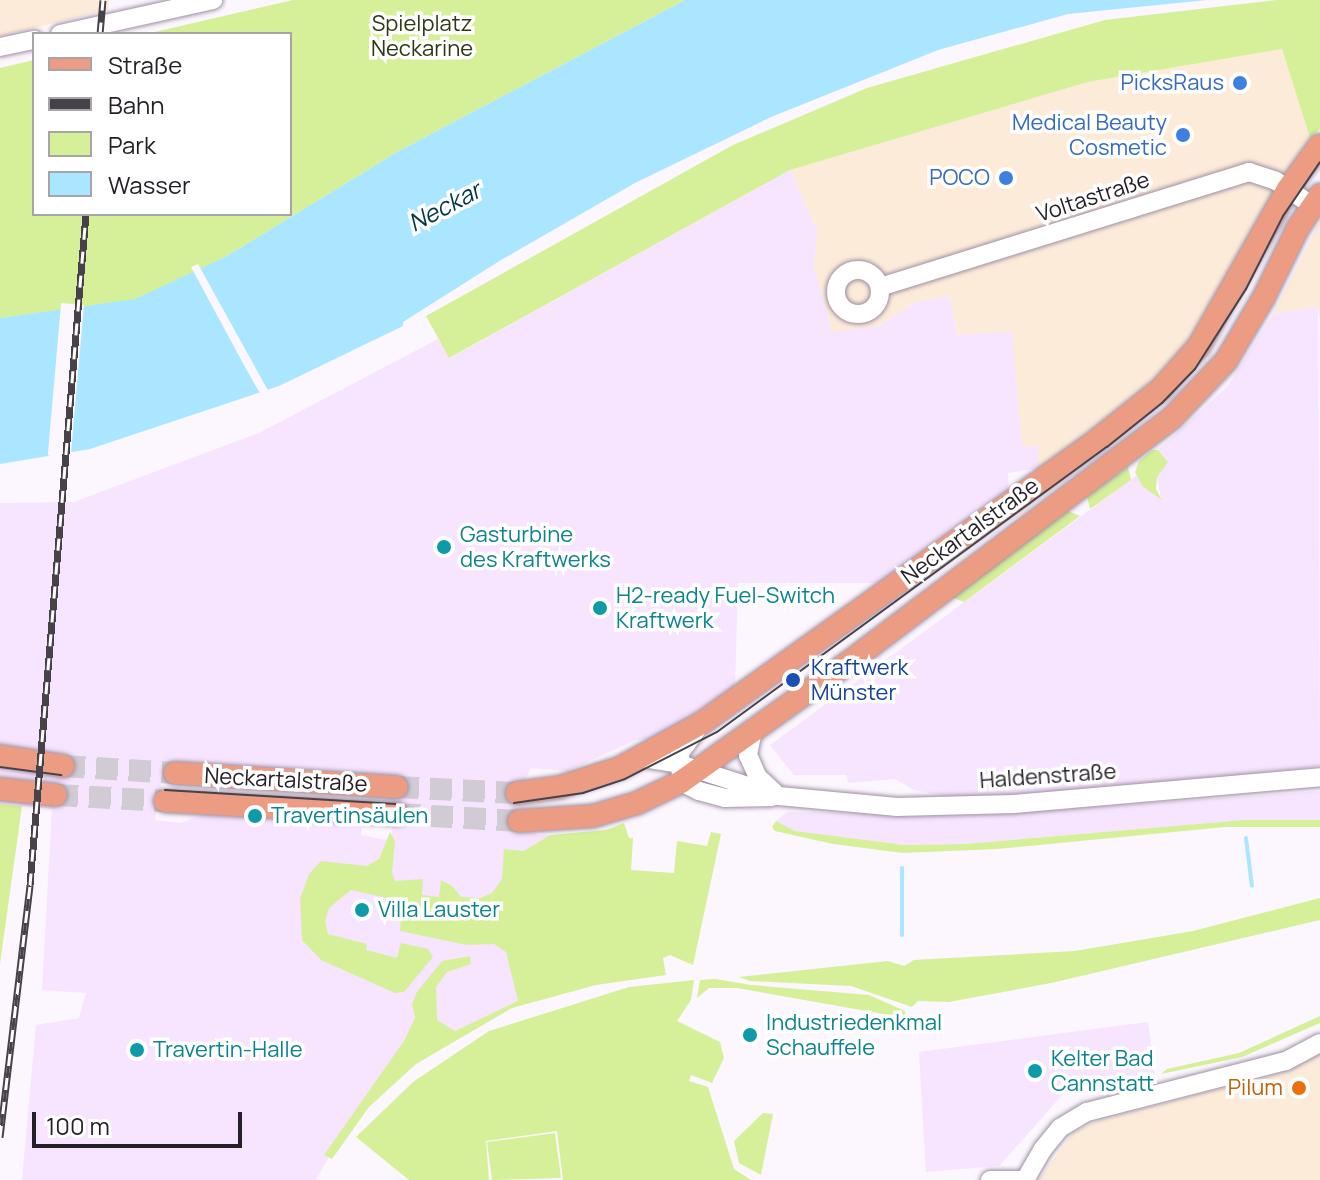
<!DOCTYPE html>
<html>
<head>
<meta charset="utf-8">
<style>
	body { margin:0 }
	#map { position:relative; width:1320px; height:1180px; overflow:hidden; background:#fcf6fe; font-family:Manrope,sans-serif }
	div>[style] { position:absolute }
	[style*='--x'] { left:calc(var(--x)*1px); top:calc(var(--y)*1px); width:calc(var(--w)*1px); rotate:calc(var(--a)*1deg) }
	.commercial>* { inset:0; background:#fdebda }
	.built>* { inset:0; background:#f7e4fe }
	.green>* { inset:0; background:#d6ef99 }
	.water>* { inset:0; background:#aae6ff }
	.pier>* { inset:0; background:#fcf6fe; transform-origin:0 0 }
	.stream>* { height:4px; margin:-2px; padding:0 2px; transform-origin:2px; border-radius:2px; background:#aae6ff }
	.major-tunnel>* { height:22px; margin-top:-11px; transform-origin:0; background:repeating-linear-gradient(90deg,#d1cbd3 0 22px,transparent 0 33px) }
	.roads { filter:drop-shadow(0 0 2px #9d90a2) drop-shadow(0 0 2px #9d90a2) }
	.minor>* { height:18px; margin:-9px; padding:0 9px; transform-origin:9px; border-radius:9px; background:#fff }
	.minor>.ring { margin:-9px; padding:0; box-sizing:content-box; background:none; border:18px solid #fff; border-radius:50% }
	.major>* { height:22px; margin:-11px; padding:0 11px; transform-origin:11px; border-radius:11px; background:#eb9c83 }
	.tram>* { height:2px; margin:-1px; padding:0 1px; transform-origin:1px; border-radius:1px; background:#474249 }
	.rail>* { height:7px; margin-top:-3.5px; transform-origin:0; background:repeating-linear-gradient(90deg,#fff 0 12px,#474249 0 24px); box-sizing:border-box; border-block:2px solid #474249 }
	.dots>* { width:22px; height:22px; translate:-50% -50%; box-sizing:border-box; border:4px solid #fff; border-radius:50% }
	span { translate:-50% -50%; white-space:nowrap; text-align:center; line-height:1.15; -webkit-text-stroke:7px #fff; paint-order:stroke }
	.park-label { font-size:22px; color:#2e3813 }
	.shop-label { font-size:22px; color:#366cbe }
	.right { translate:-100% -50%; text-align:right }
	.street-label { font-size:22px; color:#241f26 }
	.culture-label { font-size:22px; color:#0d838f }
	.left { translate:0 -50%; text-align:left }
	.transit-label { font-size:22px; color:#164399 }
	.food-label { font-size:22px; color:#c56008 }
	.water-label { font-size:24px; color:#033848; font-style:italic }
	.legend { position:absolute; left:32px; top:32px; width:260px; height:184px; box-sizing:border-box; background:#fff; border:2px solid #a7a5a8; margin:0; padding:10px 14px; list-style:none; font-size:24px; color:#241f26 }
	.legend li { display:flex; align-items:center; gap:16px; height:40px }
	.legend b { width:40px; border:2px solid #a7a5a8 }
	.scale { position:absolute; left:32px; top:1112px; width:210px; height:36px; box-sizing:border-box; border:4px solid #241f26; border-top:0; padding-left:10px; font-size:24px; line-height:28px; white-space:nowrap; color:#241f26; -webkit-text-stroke:6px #fff; paint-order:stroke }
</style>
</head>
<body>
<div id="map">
	<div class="commercial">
		<i style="clip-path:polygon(0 0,109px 0,108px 10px,0 36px)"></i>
		<i style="clip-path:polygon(1282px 49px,1310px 138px,1198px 333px,1152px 388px,1039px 468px,1022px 447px,957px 335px,950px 296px,916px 302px,879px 326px,832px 333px,814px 268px,817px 231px,790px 170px,1088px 82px)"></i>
		<i style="clip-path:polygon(1320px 221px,1320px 320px,1318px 307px,1273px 314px)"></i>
		<i style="clip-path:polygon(1320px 1053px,1320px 1180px,1038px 1180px,1074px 1132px,1100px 1120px,1288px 1071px)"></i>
	</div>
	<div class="built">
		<i style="clip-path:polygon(evenodd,790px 170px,817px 231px,814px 268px,832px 332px,879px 326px,916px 302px,950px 296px,957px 335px,1012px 331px,1022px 446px,1038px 446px,1039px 468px,1008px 473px,1009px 490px,880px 583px,738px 583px,735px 686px,661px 737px,636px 740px,567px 771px,531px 768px,514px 803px,523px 828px,538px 835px,550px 835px,552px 926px,520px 1002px,468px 1026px,411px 1060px,339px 1138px,316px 1180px,22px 1180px,36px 1025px,79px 1018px,86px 993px,42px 990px,52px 809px,0 804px,0 503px,74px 502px,259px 433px,438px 339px,450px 358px,790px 170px,165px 763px,391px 779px,392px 841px,361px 835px,362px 825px,325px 820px,320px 823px,301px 818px,209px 812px,181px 823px,155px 820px,165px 763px)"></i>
		<i style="clip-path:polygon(1318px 307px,1320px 766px,1210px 780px,958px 799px,914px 790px,895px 779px,848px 783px,846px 775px,794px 775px,770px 745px,1136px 476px,1161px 499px,1157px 476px,1168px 461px,1158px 450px,1228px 386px,1273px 314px)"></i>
		<i style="clip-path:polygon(1320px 791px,1320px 820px,1244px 820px,965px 844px,904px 845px,840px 839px,795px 831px,776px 821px,787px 812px,995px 814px)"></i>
		<i style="clip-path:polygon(1148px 1022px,1155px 1074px,1071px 1085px,999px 1166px,926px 1172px,919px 1052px)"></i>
	</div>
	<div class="green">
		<i style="clip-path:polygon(293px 0,685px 0,397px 152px,227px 256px,135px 300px,0 318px,0 68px,34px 60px,34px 214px,290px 214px,290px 34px,146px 34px)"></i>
		<i style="clip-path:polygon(1277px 0,1320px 0,1320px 129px,1310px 138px,1282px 49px,1088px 82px,790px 170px,449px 358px,426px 316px,733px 145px,867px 88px,1105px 20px)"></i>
		<i style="clip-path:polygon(1152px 450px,1158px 450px,1168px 462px,1157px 477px,1156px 489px,1162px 500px,1142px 486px,1135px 472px,1139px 461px)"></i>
		<i style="clip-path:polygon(1128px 467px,1131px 480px,1090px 509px,1087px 496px)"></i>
		<i style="clip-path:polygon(1068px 511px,1080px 516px,964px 602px,949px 596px)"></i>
		<i style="clip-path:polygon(0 804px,22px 806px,0 964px)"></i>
		<i style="clip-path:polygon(1244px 820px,1320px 820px,1320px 827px,1225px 827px,997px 849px,903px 853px,833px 844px,775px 831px,772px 827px,776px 821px,795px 831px,904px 845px,965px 844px)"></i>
		<i style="clip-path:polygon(624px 823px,629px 838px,633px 838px,631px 870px,674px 873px,677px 841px,707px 846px,711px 832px,721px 834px,693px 965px,670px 955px,663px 958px,666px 975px,596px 985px,512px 1008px,416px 1064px,369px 1107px,332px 1159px,324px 1155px,404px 1041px,415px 1018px,412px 1004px,417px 992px,442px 961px,470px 956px,471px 964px,447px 972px,436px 987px,437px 1020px,455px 1031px,518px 1001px,506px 952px,494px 944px,467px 945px,400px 931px,401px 916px,391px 899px,351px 890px,329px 908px,325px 922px,328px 934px,367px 944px,366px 950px,397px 958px,401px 943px,428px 949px,433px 957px,404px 992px,395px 993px,321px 960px,302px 940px,300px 899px,309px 874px,321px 861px,367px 866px,379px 859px,390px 832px,395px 841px,392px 872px,395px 881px,423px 879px,422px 895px,439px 897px,441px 880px,452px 886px,461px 897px,480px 898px,492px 893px,502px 879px,504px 849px,524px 851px,550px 835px,606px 830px)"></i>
		<i style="clip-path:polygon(1320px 898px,1320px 920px,1051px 983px,949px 1002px,918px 1001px,912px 1007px,851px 986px,750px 981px,739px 977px,888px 961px,904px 966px,914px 960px,1075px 951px,1193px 931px)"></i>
		<i style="clip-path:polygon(715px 979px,751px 985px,869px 995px,905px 1011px,906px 1018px,737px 988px,709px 988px,697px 998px,700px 980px)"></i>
		<i style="clip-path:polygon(694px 980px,691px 1000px,677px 1021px,720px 1042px,724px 1058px,712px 1083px,691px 1075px,689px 1081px,708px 1087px,734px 1169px,751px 1180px,563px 1180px,557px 1131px,486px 1141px,489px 1180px,409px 1180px,356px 1137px,413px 1082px,489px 1031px,629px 987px)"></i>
		<i style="clip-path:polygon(1320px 1016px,1320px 1023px,1242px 1057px,1161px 1074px,1167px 1069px,1239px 1053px)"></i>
		<i style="clip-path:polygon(763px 1113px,773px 1114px,761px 1175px,739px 1163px,734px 1141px)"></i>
		<i style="clip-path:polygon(555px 1133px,561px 1178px,492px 1180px,487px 1142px)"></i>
	</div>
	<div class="water">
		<i style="clip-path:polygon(685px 0,1207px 0,1068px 14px,938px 50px,771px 117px,635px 183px,501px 260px,403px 322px,403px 326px,279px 386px,90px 449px,0 464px,0 318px,135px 299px,227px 256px,397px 152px)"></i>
	</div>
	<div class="pier">
		<i style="clip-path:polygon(198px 264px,214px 293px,270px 394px,262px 397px,245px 367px,191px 267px)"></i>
		<i style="left:84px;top:305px;width:153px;height:23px;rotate:95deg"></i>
	</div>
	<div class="stream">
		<i style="--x:1246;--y:838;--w:48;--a:82.9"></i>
		<i style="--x:902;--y:935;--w:67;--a:-90"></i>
	</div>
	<div class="major-tunnel">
		<i style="--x:63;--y:766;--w:112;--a:3.6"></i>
		<i style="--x:397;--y:787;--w:120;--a:2.9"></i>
		<i style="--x:56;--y:795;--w:109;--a:3.2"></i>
		<i style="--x:398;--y:814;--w:121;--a:3.3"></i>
	</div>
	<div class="roads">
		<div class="minor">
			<i style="--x:60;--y:34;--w:157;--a:-12.5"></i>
			<i style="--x:0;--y:47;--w:35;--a:-12"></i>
			<i class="ring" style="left:836px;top:270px;width:26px;height:26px"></i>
			<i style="--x:880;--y:287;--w:387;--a:-17.3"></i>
			<i style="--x:1249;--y:172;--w:28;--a:18"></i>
			<i style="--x:1276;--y:181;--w:45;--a:34"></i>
			<i style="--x:698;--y:728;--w:31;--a:126"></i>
			<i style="--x:680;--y:753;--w:29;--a:88"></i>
			<i style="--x:681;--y:782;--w:20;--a:27"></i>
			<i style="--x:699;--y:791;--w:27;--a:15"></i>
			<i style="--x:725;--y:798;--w:47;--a:-1.2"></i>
			<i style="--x:753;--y:731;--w:25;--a:102"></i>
			<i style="--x:748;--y:755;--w:24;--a:66"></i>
			<i style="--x:758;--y:777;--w:22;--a:43"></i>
			<i style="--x:643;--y:758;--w:37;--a:9"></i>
			<i style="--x:680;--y:764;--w:104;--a:17.9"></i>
			<i style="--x:779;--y:796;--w:119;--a:5.3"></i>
			<i style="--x:897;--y:807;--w:117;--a:-1.5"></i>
			<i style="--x:1014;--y:804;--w:307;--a:-5"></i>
			<i style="--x:990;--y:1180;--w:31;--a:0"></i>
			<i style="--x:1025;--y:1180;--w:36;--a:-60"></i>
			<i style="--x:1043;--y:1149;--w:27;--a:-51"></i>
			<i style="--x:1060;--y:1128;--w:31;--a:-31"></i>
			<i style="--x:1087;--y:1112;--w:205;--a:-14.4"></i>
			<i style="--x:1286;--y:1061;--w:38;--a:-28"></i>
		</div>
		<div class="major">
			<i style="--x:0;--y:756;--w:64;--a:9"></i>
			<i style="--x:175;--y:773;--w:222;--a:3.6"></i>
			<i style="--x:0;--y:789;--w:56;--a:6.1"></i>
			<i style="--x:517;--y:793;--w:43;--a:-7.9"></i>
			<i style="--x:560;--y:787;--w:63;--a:-17.6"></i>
			<i style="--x:620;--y:768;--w:94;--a:-28.8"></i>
			<i style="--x:702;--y:723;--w:486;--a:-35.6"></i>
			<i style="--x:1097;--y:440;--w:82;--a:-38.6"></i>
			<i style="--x:1161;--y:389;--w:57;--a:-48.5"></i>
			<i style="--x:1199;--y:346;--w:180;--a:-60.5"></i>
			<i style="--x:1288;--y:189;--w:54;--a:-54"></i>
			<i style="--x:165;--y:801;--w:233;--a:3.2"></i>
			<i style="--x:519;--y:821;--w:74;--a:-3.9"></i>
			<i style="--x:593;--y:816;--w:46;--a:-16.5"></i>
			<i style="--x:637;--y:803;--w:49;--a:-25.5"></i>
			<i style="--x:681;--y:782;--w:210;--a:-35.5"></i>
			<i style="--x:852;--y:660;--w:401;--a:-37.1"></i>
			<i style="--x:1172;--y:418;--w:79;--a:-46.5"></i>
			<i style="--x:1226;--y:361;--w:74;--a:-59.3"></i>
			<i style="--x:1264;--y:297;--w:77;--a:-63.8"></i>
			<i style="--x:1298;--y:228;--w:40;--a:-56"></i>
		</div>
	</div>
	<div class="tram">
		<i style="--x:0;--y:767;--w:62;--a:7.5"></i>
		<i style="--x:165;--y:790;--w:231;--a:3.5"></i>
		<i style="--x:514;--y:803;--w:70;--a:-8.2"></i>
		<i style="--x:583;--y:793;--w:44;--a:-18.4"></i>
		<i style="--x:625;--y:779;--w:103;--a:-27.1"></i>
		<i style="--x:717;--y:732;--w:483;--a:-36.2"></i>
		<i style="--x:1107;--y:447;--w:70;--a:-38.7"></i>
		<i style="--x:1162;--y:403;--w:47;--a:-45.9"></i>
		<i style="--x:1195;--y:369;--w:95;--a:-57.5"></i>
		<i style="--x:1246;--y:289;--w:82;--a:-63.1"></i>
		<i style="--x:1283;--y:216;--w:65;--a:-55.6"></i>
	</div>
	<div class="rail">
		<i style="--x:100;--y:34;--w:34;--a:-85"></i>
		<i style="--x:0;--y:1137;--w:254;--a:-83.2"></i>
		<i style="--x:30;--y:885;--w:673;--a:-85.23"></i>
	</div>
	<div class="dots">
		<i style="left:1240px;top:83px;background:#3f7fe0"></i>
		<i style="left:1183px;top:135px;background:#3f7fe0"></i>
		<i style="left:1006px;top:178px;background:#3f7fe0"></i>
		<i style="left:444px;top:547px;background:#0f9aa8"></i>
		<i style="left:600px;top:608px;background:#0f9aa8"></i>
		<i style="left:793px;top:680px;background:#1a4fb4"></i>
		<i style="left:255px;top:816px;background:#0f9aa8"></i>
		<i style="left:362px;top:910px;background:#0f9aa8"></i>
		<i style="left:750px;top:1035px;background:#0f9aa8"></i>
		<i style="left:137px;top:1050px;background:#0f9aa8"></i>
		<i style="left:1035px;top:1071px;background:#0f9aa8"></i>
		<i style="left:1299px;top:1088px;background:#e8710a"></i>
	</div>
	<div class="park-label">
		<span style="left:422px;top:36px">Spielplatz<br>Neckarine</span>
	</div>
	<div class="shop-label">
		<span class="right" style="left:1224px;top:83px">PicksRaus</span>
		<span class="right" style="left:1167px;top:135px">Medical Beauty<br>Cosmetic</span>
		<span class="right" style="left:990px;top:178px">POCO</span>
	</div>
	<div class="street-label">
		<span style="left:1093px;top:197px;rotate:-18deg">Voltastraße</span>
		<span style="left:970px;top:531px;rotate:-36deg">Neckartalstraße</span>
		<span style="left:1048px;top:776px;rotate:-4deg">Haldenstraße</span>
		<span style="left:286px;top:780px;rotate:3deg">Neckartalstraße</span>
	</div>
	<div class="culture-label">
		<span class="left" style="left:460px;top:547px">Gasturbine<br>des Kraftwerks</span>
		<span class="left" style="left:616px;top:608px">H2-ready Fuel-Switch<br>Kraftwerk</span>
		<span class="left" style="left:271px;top:816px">Travertinsäulen</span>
		<span class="left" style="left:378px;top:910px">Villa Lauster</span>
		<span class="left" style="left:766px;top:1035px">Industriedenkmal<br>Schauffele</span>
		<span class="left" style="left:153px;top:1050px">Travertin-Halle</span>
		<span class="left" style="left:1051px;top:1071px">Kelter Bad<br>Cannstatt</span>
	</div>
	<div class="transit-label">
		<span class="left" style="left:811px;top:680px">Kraftwerk<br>Münster</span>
	</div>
	<div class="food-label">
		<span class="right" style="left:1283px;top:1088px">Pilum</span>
	</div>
	<div class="water-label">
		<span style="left:444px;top:206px;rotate:-28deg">Neckar</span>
	</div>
	<ul class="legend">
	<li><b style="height:10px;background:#eb9c83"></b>Straße</li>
	<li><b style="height:10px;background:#474249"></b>Bahn</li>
	<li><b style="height:22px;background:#d6ef99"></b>Park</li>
	<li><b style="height:22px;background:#aae6ff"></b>Wasser</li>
	</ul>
	<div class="scale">100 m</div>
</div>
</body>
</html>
